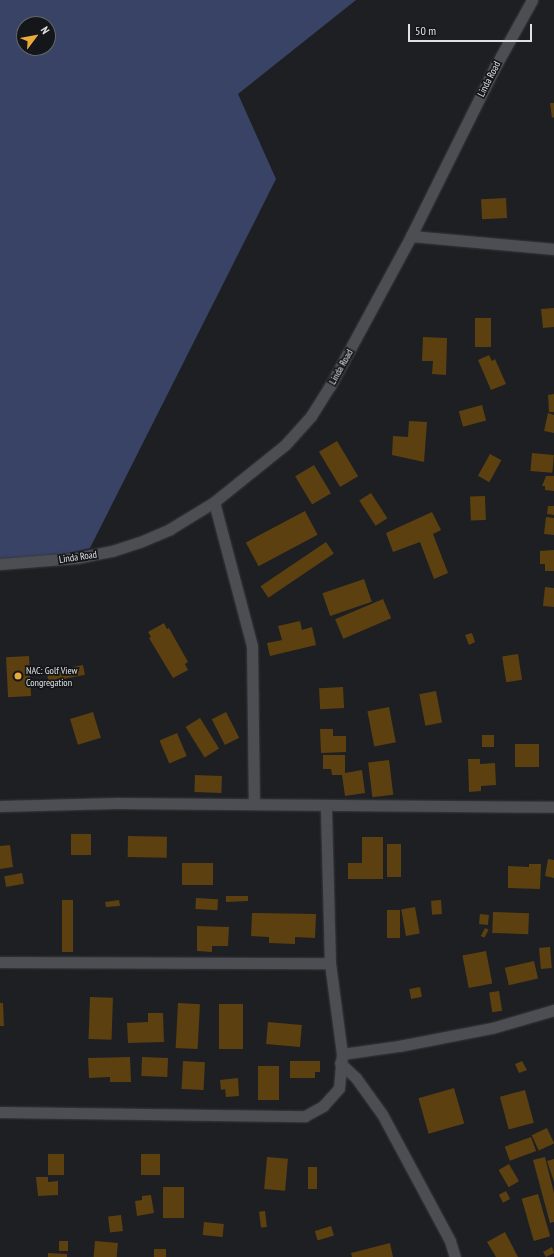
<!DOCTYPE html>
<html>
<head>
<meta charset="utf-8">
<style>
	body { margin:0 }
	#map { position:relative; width:554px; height:1257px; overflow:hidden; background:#1d1f23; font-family:"PT Sans Narrow",sans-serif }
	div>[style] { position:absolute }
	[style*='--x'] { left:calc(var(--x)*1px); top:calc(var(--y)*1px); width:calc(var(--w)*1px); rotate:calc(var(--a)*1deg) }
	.green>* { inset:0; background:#384366 }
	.building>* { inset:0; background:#5c400f; transform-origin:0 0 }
	.roads { filter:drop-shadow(0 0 1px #37393c) drop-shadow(0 0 1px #37393c) }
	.minor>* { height:11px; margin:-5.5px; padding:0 5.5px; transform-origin:5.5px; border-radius:5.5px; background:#4c4e53 }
	.dots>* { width:11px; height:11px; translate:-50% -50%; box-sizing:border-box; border:2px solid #14161a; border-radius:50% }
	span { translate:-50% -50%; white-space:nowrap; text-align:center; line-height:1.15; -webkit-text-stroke:3.5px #14161a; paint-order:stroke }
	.street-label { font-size:10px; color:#dfe1e4 }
	.poi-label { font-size:10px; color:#dfe1e4 }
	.left { translate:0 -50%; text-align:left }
	.north { position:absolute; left:16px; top:16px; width:40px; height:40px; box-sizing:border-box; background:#14161a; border:1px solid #65676b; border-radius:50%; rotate:58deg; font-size:11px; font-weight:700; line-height:16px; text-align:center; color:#dfe1e4 }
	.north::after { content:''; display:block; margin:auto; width:14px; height:18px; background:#eaaa39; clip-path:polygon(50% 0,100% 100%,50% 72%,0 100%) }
	.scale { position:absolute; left:408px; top:24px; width:124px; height:18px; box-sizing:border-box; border:2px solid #dfe1e4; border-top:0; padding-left:5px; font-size:12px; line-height:14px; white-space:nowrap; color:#dfe1e4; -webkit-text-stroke:3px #14161a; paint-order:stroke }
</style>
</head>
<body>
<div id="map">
	<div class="green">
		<i style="clip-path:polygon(evenodd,0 0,356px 0,238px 94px,276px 179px,90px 548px,9px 566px,0 565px,0 0,24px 24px,48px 24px,48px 48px,24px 48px,24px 24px)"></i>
	</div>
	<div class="building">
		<i style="clip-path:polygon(550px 103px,554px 103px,554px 117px,552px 118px)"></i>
		<i style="left:506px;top:198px;width:20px;height:25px;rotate:87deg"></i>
		<i style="clip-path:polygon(554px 308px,554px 327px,543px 328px,541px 309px)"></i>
		<i style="left:475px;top:318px;width:16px;height:29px"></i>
		<i style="clip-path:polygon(423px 337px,447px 338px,446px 375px,432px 374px,433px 361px,422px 361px)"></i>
		<i style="clip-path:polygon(489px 355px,492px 361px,495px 359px,506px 384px,491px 390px,478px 360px)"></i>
		<i style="clip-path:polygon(554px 394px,554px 412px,549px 412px,548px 395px)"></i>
		<i style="left:482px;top:405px;width:16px;height:24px;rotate:75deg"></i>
		<i style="clip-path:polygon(548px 413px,554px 415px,554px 433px,544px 431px)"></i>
		<i style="clip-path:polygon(409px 421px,427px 422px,424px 462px,392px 455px,393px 436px,408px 437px)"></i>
		<i style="left:337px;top:441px;width:41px;height:21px;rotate:59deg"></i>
		<i style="left:532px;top:453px;width:22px;height:18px;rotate:5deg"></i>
		<i style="left:490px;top:454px;width:13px;height:25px;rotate:29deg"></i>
		<i style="left:314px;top:465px;width:33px;height:22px;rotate:59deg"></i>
		<i style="clip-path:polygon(546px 476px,554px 476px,554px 491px,545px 490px,545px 486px,542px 486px)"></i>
		<i style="left:371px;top:493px;width:30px;height:14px;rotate:57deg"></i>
		<i style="left:485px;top:496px;width:24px;height:15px;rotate:88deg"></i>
		<i style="clip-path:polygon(548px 506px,554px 506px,554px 515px,547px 514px)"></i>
		<i style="left:305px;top:511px;width:27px;height:67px;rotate:62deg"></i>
		<i style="clip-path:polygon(432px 512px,441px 530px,433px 534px,448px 573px,434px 579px,420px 542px,393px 552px,386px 533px)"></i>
		<i style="clip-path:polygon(546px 517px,554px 518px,554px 535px,544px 534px)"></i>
		<i style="left:326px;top:542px;width:14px;height:79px;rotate:56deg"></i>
		<i style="clip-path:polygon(554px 550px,554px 571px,545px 571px,545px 564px,540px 564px,540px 551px)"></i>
		<i style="left:364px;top:579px;width:24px;height:44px;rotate:71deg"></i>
		<i style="clip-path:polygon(545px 587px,554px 588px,554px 607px,543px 606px)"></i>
		<i style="left:383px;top:599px;width:21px;height:52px;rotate:67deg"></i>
		<i style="clip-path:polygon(300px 621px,302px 630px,312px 627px,316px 645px,270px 656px,267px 643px,282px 640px,278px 626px)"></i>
		<i style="clip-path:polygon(164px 623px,167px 629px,169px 628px,188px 662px,185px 664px,188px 670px,173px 678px,149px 638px,151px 637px,148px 632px)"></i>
		<i style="clip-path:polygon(472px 633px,475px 642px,469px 645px,465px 635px)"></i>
		<i style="left:518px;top:654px;width:26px;height:16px;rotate:81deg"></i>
		<i style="left:29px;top:656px;width:40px;height:23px;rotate:87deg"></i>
		<i style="left:83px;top:665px;width:10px;height:37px;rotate:79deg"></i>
		<i style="left:343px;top:687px;width:21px;height:24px;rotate:87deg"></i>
		<i style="left:436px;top:691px;width:32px;height:17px;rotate:79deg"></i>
		<i style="left:389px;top:707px;width:36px;height:22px;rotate:79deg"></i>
		<i style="left:93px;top:712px;width:27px;height:24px;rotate:73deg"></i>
		<i style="left:226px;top:712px;width:29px;height:16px;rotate:63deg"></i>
		<i style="left:200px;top:718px;width:36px;height:17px;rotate:58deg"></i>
		<i style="clip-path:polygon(320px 729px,333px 729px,333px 736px,346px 736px,346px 752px,321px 753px)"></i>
		<i style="left:177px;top:733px;width:25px;height:19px;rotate:67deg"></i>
		<i style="left:482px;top:735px;width:12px;height:12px"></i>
		<i style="left:515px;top:744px;width:24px;height:23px"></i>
		<i style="clip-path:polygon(323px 755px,345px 755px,345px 773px,362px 770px,365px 793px,345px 796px,342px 775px,332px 775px,331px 769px,323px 769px)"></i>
		<i style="clip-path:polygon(468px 759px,480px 759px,480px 764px,495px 763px,496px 785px,481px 786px,481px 791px,469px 792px)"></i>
		<i style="left:389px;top:760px;width:35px;height:21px;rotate:83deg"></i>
		<i style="left:195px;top:775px;width:27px;height:17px;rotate:2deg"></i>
		<i style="left:71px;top:834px;width:20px;height:21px"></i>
		<i style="left:128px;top:836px;width:39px;height:21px;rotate:1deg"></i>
		<i style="clip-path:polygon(362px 837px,383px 837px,383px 879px,348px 879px,348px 863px,362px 863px)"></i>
		<i style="left:387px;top:844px;width:14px;height:33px"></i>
		<i style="clip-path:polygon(10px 845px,13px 867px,0 869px,0 846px)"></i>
		<i style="clip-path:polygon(548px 859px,554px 860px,554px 878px,545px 876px)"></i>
		<i style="left:213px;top:863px;width:22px;height:31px;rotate:90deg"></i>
		<i style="clip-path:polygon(529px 864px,541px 864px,540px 889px,508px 888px,508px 866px,529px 867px)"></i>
		<i style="left:22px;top:873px;width:11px;height:18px;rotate:80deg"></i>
		<i style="clip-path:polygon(226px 896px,248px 896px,248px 901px,226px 902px)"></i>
		<i style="left:196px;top:898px;width:22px;height:11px;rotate:3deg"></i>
		<i style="left:62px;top:900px;width:11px;height:52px"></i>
		<i style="clip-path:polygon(119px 900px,120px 906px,106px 907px,105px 902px)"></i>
		<i style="left:441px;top:900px;width:14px;height:10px;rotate:86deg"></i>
		<i style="left:415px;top:907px;width:27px;height:14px;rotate:80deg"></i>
		<i style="left:387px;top:910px;width:13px;height:28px"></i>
		<i style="left:493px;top:912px;width:36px;height:21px;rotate:2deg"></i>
		<i style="clip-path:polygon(252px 913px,316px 914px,315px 938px,295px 937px,295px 944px,269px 943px,269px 937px,251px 936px)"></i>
		<i style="left:480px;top:914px;width:9px;height:10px;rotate:6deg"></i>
		<i style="clip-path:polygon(197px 926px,229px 927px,228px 946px,212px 946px,212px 952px,197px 951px)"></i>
		<i style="left:485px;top:928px;width:4px;height:9px;rotate:27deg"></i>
		<i style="left:550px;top:947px;width:21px;height:11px;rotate:85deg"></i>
		<i style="left:486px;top:951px;width:33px;height:24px;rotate:79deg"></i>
		<i style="left:534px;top:961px;width:18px;height:30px;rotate:77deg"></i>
		<i style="left:420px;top:987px;width:10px;height:11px;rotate:79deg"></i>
		<i style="left:499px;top:991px;width:20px;height:10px;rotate:81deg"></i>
		<i style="left:90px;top:997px;width:23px;height:42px;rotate:2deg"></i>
		<i style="clip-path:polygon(0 1003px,3px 1003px,4px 1026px,0 1026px)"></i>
		<i style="left:178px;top:1003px;width:22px;height:45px;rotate:3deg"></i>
		<i style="left:219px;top:1004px;width:24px;height:45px"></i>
		<i style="clip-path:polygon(148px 1013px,163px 1013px,164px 1042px,128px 1043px,127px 1023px,148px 1022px)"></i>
		<i style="left:268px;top:1022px;width:34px;height:22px;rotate:5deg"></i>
		<i style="clip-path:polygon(130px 1057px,131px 1082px,110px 1082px,110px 1077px,89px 1078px,88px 1058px)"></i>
		<i style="left:142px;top:1057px;width:26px;height:19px;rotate:2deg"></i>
		<i style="left:183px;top:1061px;width:22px;height:28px;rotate:3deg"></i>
		<i style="clip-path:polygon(290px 1061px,320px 1061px,320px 1072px,315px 1072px,315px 1078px,290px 1078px)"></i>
		<i style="clip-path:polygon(522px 1061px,527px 1070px,519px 1073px,515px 1064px)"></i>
		<i style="left:258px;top:1066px;width:21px;height:34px"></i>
		<i style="clip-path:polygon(238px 1078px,239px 1096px,226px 1097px,225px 1089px,221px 1090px,220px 1080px)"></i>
		<i style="left:454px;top:1088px;width:37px;height:37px;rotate:74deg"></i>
		<i style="left:525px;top:1090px;width:34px;height:26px;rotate:75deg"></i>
		<i style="left:547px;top:1128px;width:17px;height:17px;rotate:65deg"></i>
		<i style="left:531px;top:1137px;width:15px;height:28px;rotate:70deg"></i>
		<i style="left:48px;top:1154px;width:16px;height:21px"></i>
		<i style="left:141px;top:1154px;width:19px;height:21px"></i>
		<i style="left:267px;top:1157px;width:21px;height:32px;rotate:5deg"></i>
		<i style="clip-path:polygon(545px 1157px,554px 1193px,554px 1222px,550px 1223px,533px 1160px)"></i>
		<i style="clip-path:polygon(554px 1159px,554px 1182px,547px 1161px)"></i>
		<i style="left:509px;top:1164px;width:20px;height:12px;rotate:60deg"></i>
		<i style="left:308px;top:1167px;width:9px;height:22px"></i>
		<i style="clip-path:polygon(36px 1177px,48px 1177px,48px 1182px,58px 1181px,58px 1195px,38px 1196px)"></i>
		<i style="left:163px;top:1187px;width:21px;height:31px"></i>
		<i style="left:506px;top:1191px;width:9px;height:8px;rotate:63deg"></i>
		<i style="left:538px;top:1194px;width:44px;height:17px;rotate:74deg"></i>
		<i style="clip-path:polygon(151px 1195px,154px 1213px,137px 1216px,135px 1201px,142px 1200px,142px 1196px)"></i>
		<i style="left:265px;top:1211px;width:16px;height:6px;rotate:83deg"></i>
		<i style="left:121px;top:1215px;width:16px;height:13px;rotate:83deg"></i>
		<i style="left:204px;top:1222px;width:20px;height:13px;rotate:6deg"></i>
		<i style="left:331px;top:1226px;width:10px;height:17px;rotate:73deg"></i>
		<i style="clip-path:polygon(505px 1232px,518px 1257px,496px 1257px,487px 1242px)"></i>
		<i style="left:59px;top:1241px;width:9px;height:10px"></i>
		<i style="left:95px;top:1241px;width:23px;height:16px;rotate:5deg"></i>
		<i style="clip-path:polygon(390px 1243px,393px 1257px,352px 1257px,351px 1253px)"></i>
		<i style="clip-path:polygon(552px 1247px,554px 1253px,546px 1257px,543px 1252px)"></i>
		<i style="left:154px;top:1249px;width:12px;height:8px"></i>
		<i style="clip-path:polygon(48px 1253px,67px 1254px,67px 1257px,48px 1257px)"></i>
	</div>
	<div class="roads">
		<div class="minor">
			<i style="--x:411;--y:236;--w:144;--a:5.2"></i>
			<i style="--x:214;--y:502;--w:149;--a:75.2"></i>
			<i style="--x:252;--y:646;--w:158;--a:89.3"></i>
			<i style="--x:0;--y:564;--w:76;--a:-4.5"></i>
			<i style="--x:76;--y:558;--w:37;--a:-11"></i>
			<i style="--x:112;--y:551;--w:29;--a:-18"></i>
			<i style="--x:140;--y:542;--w:33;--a:-23"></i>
			<i style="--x:170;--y:529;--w:52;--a:-31.5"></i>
			<i style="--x:214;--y:502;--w:91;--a:-38.8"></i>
			<i style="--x:285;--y:445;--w:39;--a:-48"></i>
			<i style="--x:311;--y:416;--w:36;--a:-58"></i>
			<i style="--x:330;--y:386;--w:170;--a:-61.6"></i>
			<i style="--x:411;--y:236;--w:191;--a:-63.6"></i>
			<i style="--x:496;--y:65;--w:74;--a:-61"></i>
			<i style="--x:0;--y:806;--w:116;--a:-1.5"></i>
			<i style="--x:116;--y:803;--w:438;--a:0.5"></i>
			<i style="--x:0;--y:962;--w:330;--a:0.2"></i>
			<i style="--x:342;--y:1054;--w:58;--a:-8"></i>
			<i style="--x:399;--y:1046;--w:95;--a:-11"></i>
			<i style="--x:492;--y:1028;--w:65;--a:-16.2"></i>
			<i style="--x:340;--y:1063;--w:22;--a:43"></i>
			<i style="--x:356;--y:1078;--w:44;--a:54.2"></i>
			<i style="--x:382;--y:1114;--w:144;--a:61.8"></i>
			<i style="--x:450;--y:1241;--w:17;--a:73"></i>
			<i style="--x:0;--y:1112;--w:305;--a:0.8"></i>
			<i style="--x:305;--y:1116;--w:21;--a:-29"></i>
			<i style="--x:323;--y:1106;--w:24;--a:-48"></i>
			<i style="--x:339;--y:1088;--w:34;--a:-85"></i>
			<i style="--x:342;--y:1054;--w:92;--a:-97.5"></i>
			<i style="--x:330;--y:963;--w:158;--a:-91.5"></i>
		</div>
	</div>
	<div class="dots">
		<i style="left:18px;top:676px;background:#eaaa39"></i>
	</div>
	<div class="street-label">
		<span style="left:489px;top:79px;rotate:-63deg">Linda Road</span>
		<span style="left:341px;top:367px;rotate:-61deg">Linda Road</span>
		<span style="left:78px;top:557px;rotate:-8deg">Linda Road</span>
	</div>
	<div class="poi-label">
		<span class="left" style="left:26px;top:676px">NAC: Golf View<br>Congregation</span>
	</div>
	<div class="north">N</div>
	<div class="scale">50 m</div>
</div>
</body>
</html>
